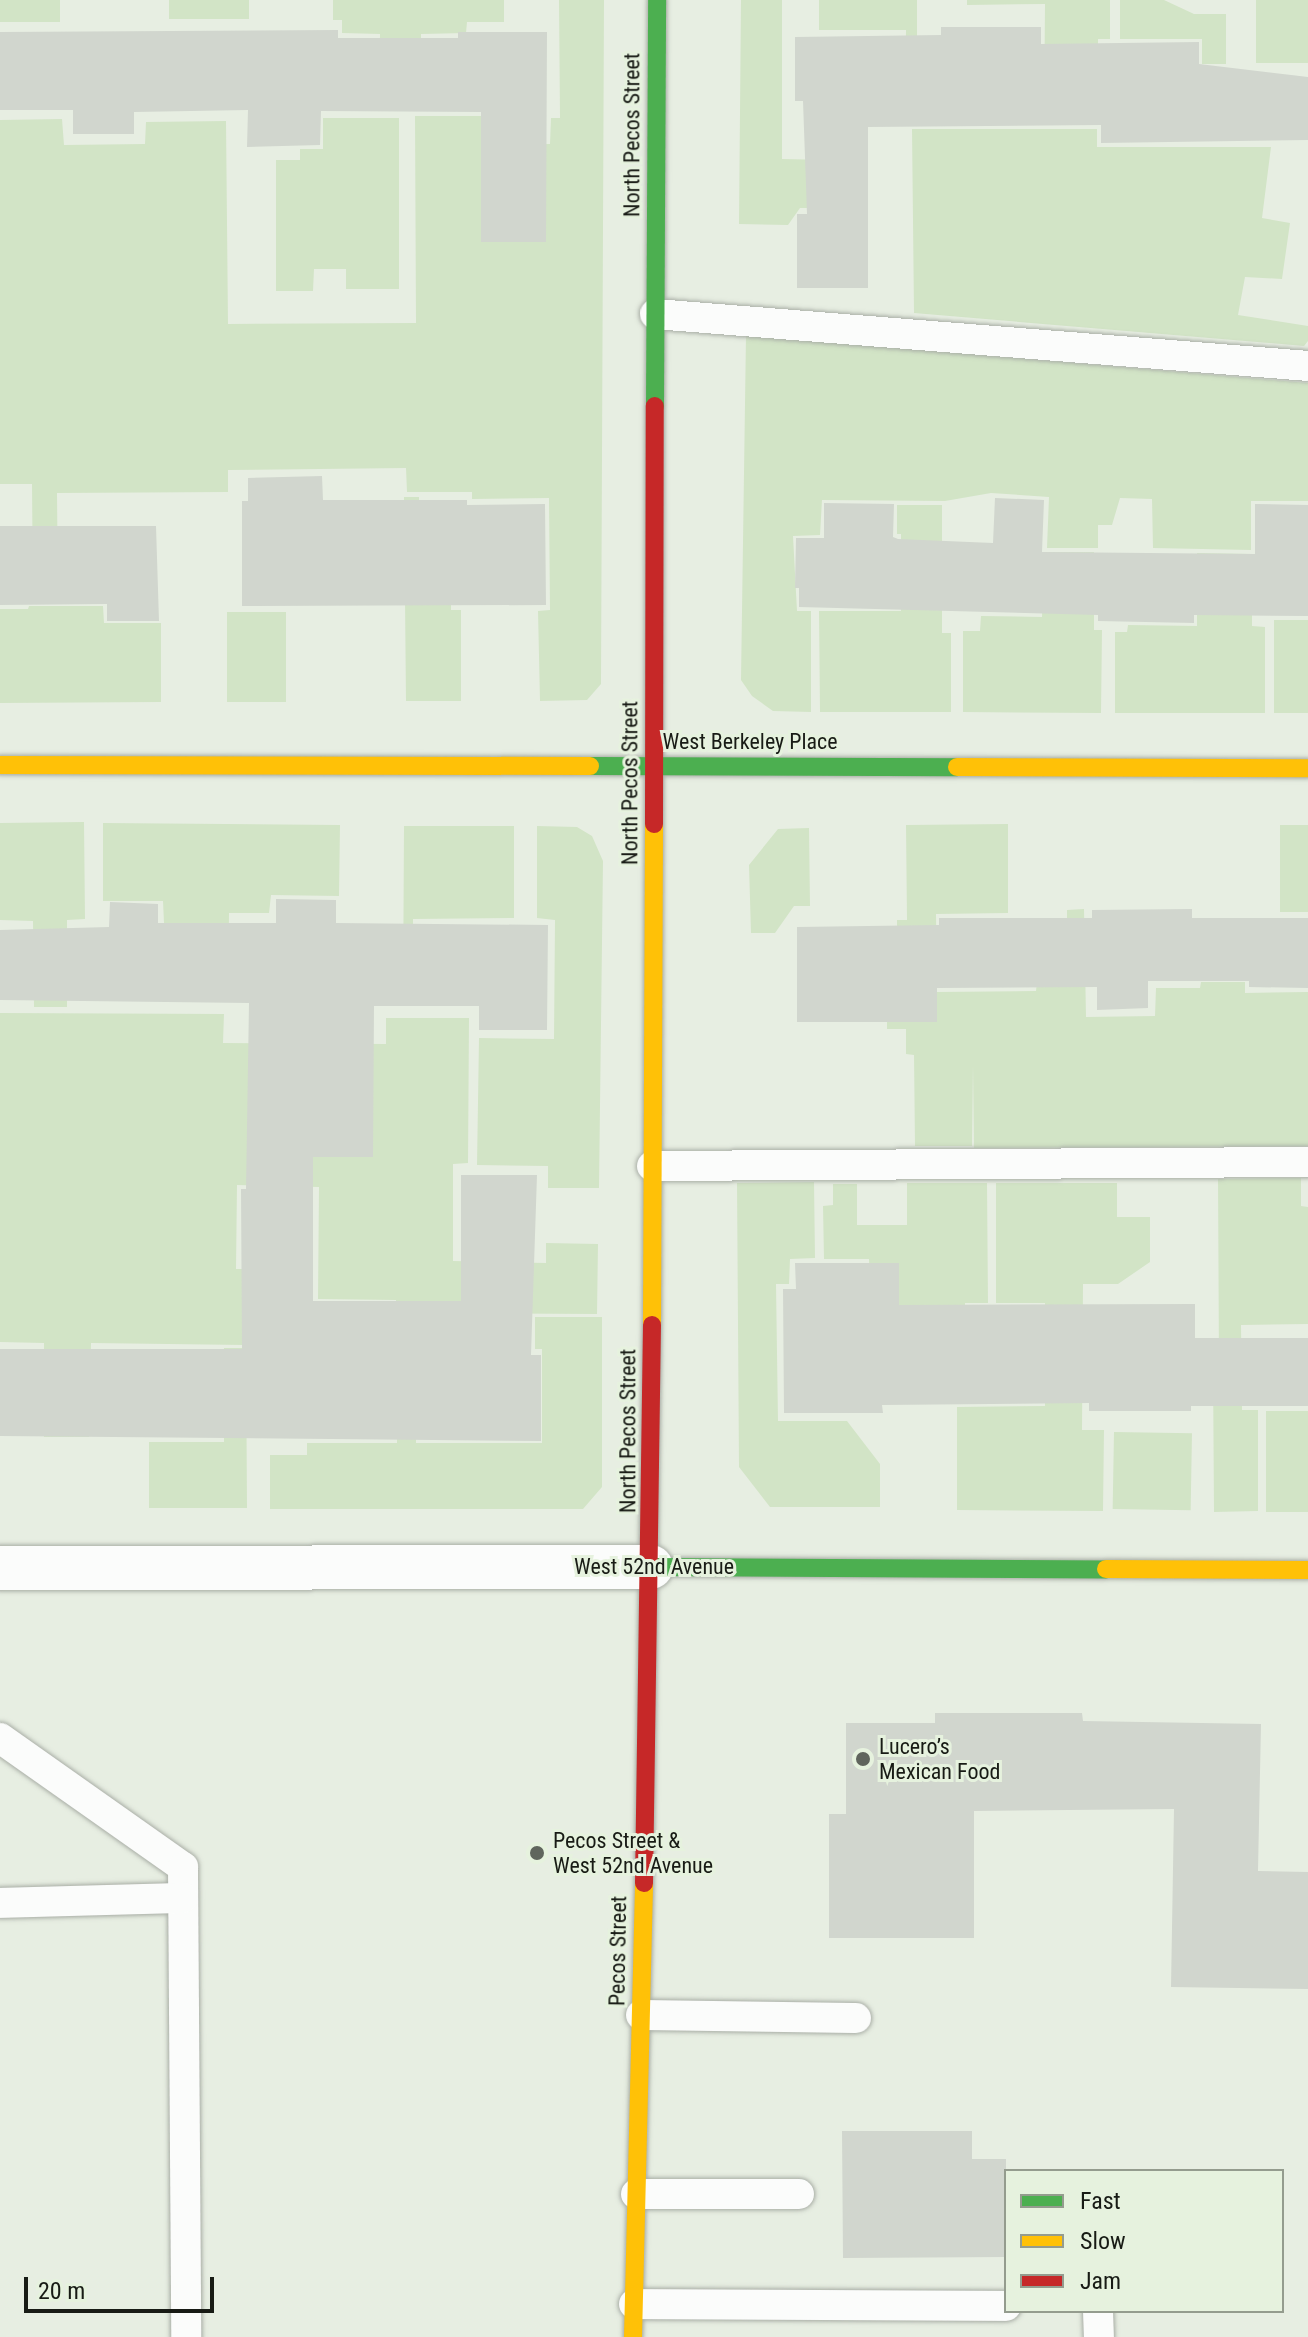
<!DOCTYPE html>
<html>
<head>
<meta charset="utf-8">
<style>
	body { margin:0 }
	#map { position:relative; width:1308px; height:2337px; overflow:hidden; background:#e7eee2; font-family:"Roboto Condensed",sans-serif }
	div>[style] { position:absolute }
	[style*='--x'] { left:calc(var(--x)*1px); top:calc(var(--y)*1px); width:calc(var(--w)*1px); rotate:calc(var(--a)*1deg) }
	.green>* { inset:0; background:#d2e4c6; transform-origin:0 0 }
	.building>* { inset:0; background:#d1d6ce }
	.roads { filter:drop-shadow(0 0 2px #a9aea6) drop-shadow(0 0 2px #a9aea6) }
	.lane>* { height:30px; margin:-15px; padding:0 15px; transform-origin:15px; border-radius:15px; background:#fbfcfb }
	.street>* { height:44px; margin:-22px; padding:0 22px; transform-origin:22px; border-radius:22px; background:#fbfcfb }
	.fast>* { height:18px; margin:-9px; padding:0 9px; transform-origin:9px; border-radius:9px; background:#4caf50 }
	.slow>* { height:18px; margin:-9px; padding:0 9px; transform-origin:9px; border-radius:9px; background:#ffc107 }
	.jam>* { height:18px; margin:-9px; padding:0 9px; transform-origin:9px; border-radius:9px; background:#c62828 }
	.dots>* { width:22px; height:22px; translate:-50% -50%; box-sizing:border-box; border:4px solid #e6f2de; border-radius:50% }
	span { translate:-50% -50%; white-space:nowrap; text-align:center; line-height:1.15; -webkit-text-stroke:6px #e6f2de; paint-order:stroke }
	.street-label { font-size:22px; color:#181b15 }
	.poi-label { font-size:22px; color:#181b15 }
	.left { translate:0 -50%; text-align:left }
	.legend { position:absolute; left:1004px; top:2169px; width:280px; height:144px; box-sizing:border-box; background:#e6f2de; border:2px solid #949c8e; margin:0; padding:10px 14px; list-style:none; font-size:24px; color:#181b15 }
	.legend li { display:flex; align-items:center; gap:16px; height:40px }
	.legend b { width:40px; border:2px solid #949c8e }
	.scale { position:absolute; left:24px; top:2277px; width:190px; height:36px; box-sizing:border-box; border:4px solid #181b15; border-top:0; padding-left:10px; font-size:24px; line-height:28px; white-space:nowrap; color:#181b15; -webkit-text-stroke:6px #e6f2de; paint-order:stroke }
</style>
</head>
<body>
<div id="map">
	<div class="green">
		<i style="left:0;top:0;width:60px;height:22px"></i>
		<i style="left:169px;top:0;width:80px;height:19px"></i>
		<i style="clip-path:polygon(333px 0,504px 0,504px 22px,467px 22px,466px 33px,421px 34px,421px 110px,379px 110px,380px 34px,342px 33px,342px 20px,333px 20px)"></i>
		<i style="clip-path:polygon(559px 0,604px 0,601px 684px,587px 700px,540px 701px,538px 611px,550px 610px,549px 498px,472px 499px,472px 492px,407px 492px,406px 468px,228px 470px,228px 492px,57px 493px,58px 598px,33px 598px,32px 484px,0 484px,0 120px,62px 119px,64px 145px,145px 144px,146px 122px,226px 121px,228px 324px,416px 323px,415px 116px,483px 116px,483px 145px,550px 144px,551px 118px,560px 118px)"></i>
		<i style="clip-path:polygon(741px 0,782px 0,782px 159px,829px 160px,829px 208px,800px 208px,788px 225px,739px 224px)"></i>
		<i style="clip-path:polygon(819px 0,917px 0,917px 121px,905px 121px,906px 30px,819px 30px)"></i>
		<i style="clip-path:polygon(967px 0,1110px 0,1110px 39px,1098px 39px,1098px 125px,1044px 125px,1045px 4px,967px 5px)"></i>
		<i style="clip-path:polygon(1120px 0,1164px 0,1194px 14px,1226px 14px,1226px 64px,1202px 64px,1202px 39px,1120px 39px)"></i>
		<i style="left:1256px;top:0;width:52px;height:63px"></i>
		<i style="clip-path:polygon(323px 118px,399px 118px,399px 289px,346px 289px,346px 269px,314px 269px,313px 291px,276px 291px,276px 160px,300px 160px,300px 149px,323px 149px)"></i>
		<i style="clip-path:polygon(912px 129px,1097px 129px,1097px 147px,1271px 147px,1262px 218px,1290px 223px,1282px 279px,1245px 277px,1238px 315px,1308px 326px,1308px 341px,1304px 346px,914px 313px)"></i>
		<i style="clip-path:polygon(746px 335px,1308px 383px,1308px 501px,1251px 501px,1251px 550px,1153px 548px,1152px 499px,1120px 498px,1112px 525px,1098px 525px,1098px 548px,1047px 548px,1049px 497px,991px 493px,945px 501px,822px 500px,820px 535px,793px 536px,797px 611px,811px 611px,811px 712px,773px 711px,752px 696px,741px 680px)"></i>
		<i style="clip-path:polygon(404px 497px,419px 497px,420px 604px,451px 605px,451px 610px,461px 610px,461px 701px,406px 701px)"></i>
		<i style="clip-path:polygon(897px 505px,942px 505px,942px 633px,951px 633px,951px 712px,820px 712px,819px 611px,901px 611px,901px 534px,897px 534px)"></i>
		<i style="clip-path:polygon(1044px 552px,1094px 552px,1094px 630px,1102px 630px,1101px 713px,963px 712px,963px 631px,980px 631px,981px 616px,1042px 617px)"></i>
		<i style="clip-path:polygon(1197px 553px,1252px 554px,1252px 626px,1265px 627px,1265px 713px,1115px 713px,1115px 632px,1127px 632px,1128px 625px,1197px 626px)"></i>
		<i style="clip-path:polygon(29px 606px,103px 606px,104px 623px,161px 623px,161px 702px,0 703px,0 609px,28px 609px)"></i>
		<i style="left:286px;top:612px;width:90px;height:59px;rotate:90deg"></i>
		<i style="left:1274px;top:620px;width:34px;height:93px"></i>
		<i style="clip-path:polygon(84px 822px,85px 919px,67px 920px,67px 1007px,34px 1007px,33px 921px,0 920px,0 823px)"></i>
		<i style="clip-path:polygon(103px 823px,340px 825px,339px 896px,271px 895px,269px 913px,229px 913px,228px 1002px,203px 1002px,204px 923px,164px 923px,163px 901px,103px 901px)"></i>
		<i style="clip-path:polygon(1008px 824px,1008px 913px,936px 914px,937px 992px,1036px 991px,1037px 981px,1067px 981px,1067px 910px,1084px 909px,1086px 1017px,1155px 1016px,1156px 988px,1200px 988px,1201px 982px,1245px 982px,1245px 993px,1308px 992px,1308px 1146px,974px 1148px,973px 1065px,972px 1146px,915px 1146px,914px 1055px,906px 1054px,906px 1029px,887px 1029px,887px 1000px,897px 998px,897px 920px,907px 920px,906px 825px)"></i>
		<i style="left:1280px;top:825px;width:28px;height:87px"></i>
		<i style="clip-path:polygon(404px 826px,514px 826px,514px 918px,413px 919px,413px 1004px,403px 1004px)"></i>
		<i style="clip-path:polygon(537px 826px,577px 827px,592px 836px,603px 861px,599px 1188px,548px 1188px,548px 1166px,477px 1165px,479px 1038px,554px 1039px,555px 920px,537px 918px)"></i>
		<i style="clip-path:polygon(809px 828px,810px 906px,794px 906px,775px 933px,751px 933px,749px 865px,778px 829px)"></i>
		<i style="clip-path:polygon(0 1013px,224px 1014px,223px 1043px,386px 1044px,386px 1018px,469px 1018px,468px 1163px,453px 1164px,453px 1261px,546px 1263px,546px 1243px,598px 1244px,597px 1314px,452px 1313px,396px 1347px,396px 1300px,318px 1299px,319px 1187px,237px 1185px,236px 1269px,246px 1269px,245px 1345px,91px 1343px,89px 1437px,44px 1437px,44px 1343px,0 1342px)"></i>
		<i style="clip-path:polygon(1301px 1178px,1301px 1206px,1308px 1207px,1308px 1324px,1241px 1325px,1242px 1410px,1258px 1410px,1258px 1511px,1214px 1512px,1213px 1366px,1219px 1365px,1218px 1179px)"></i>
		<i style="clip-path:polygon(814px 1182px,815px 1258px,790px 1259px,789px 1284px,776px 1284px,778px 1421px,847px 1421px,880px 1464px,880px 1507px,770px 1507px,739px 1467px,737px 1183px)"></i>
		<i style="clip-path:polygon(907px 1183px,987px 1183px,988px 1303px,965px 1303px,965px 1335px,936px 1335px,870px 1290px,869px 1259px,824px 1259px,823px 1206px,833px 1205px,833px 1184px,857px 1184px,857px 1225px,907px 1225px)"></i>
		<i style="clip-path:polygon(996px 1183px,1117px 1183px,1117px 1217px,1150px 1217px,1150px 1262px,1118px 1284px,1083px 1284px,1082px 1430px,1104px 1430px,1103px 1511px,957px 1510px,957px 1407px,1045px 1406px,1045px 1303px,996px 1303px)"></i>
		<i style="clip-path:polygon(535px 1317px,602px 1317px,602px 1487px,583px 1509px,270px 1509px,270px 1455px,307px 1455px,307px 1443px,397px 1443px,398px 1352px,416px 1352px,416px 1443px,542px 1443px,542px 1349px,535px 1349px)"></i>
		<i style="clip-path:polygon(224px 1348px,246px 1348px,247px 1508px,149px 1508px,149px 1442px,224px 1442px)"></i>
		<i style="left:1266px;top:1411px;width:42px;height:101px"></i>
		<i style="left:1114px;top:1432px;width:78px;height:77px;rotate:1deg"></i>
	</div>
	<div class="building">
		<i style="clip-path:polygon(941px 27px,1041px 27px,1041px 44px,1199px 42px,1199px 64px,1308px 77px,1308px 140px,1101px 143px,1101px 125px,868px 127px,868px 288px,797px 288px,797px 214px,807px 214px,803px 101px,795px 101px,795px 37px,941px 35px)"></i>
		<i style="clip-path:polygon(338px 30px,338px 38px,458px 38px,458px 32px,547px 32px,546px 242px,481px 242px,481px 112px,321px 111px,320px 145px,247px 147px,248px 110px,134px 112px,134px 134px,73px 134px,73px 110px,0 110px,0 32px)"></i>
		<i style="clip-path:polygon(322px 476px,323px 500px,467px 500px,467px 505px,545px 504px,546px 605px,242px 606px,242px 501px,248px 501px,248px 478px)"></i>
		<i style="clip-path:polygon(995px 498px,1044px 500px,1042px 552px,1255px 554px,1255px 504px,1308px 505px,1308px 616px,1194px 615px,1194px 623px,1098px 621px,1098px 615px,799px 607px,799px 588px,795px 588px,796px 538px,824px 538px,824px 503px,894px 504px,893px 537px,898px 539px,993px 543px)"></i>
		<i style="clip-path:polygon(0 526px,156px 526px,159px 621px,107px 621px,107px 604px,0 605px)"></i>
		<i style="clip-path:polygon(276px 899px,336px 900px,336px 923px,548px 925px,547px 1030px,479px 1030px,479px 1006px,374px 1006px,373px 1157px,313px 1157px,313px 1301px,461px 1301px,461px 1175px,537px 1175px,531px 1355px,541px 1355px,541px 1441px,0 1436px,0 1349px,242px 1349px,241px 1189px,246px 1189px,249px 1003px,0 1000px,0 930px,109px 927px,110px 902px,158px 904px,158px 923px,276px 923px)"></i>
		<i style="clip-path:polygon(1192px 909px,1192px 918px,1308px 918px,1308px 988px,1249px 987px,1249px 981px,1148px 981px,1148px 1008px,1097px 1010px,1097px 987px,937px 988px,937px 1022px,797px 1022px,797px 927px,939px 925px,939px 918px,1092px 918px,1092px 910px)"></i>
		<i style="clip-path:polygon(795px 1263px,899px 1263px,899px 1305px,1195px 1304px,1195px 1338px,1308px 1338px,1308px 1406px,1191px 1406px,1191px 1411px,1089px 1411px,1089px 1403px,882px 1405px,883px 1413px,784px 1413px,783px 1289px,796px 1289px)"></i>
		<i style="clip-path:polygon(935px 1713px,1082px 1713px,1083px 1721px,1261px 1724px,1258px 1871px,1308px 1872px,1308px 1989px,1171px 1987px,1174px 1809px,974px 1811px,974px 1938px,829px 1938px,829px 1814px,846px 1814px,846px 1723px,935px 1723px)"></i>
		<i style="clip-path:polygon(842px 2131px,972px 2131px,972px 2159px,1006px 2159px,1006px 2257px,843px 2258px)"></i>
	</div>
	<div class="roads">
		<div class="lane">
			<i style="--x:655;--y:314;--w:655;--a:4.55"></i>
			<i style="--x:652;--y:1166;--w:656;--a:-0.35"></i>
			<i style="--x:0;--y:1738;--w:224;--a:35.2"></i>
			<i style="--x:183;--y:1867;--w:470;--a:89.6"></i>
			<i style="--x:0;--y:1903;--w:183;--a:-1.6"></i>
			<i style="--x:641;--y:2015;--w:215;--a:0.8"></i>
			<i style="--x:636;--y:2194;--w:163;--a:0"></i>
			<i style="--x:634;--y:2304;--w:372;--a:0.3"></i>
			<i style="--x:1098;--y:2311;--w:26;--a:88"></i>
		</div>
		<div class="street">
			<i style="--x:0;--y:1568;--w:651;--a:-0.09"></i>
		</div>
		<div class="fast">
			<i style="--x:655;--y:406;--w:406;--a:-89.7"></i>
			<i style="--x:590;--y:766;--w:367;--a:0.2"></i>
			<i style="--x:651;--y:1567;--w:455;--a:0.3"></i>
		</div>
		<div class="slow">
			<i style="--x:0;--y:765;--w:590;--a:0.1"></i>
			<i style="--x:957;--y:767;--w:351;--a:0.2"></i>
			<i style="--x:652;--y:1325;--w:501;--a:-89.77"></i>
			<i style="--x:1106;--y:1569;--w:202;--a:0.3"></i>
			<i style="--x:633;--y:2337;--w:454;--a:-88.6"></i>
		</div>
		<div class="jam">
			<i style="--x:654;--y:824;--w:418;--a:-89.9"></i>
			<i style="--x:644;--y:1883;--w:558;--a:-89.18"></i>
		</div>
	</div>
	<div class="dots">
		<i style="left:863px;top:1759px;background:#60655d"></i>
		<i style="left:537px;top:1853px;background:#60655d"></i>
	</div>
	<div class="street-label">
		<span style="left:632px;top:135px;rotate:-90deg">North Pecos Street</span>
		<span style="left:750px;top:742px">West Berkeley Place</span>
		<span style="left:630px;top:783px;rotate:-90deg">North Pecos Street</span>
		<span style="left:628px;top:1431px;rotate:-90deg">North Pecos Street</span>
		<span style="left:654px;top:1567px">West 52nd Avenue</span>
		<span style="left:618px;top:1951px;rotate:-89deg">Pecos Street</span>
	</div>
	<div class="poi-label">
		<span class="left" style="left:879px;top:1759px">Lucero’s<br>Mexican Food</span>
		<span class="left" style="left:553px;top:1853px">Pecos Street &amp;<br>West 52nd Avenue</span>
	</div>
	<ul class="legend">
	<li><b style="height:10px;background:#4caf50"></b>Fast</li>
	<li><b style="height:10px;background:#ffc107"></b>Slow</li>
	<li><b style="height:10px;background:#c62828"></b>Jam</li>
	</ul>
	<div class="scale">20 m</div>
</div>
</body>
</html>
